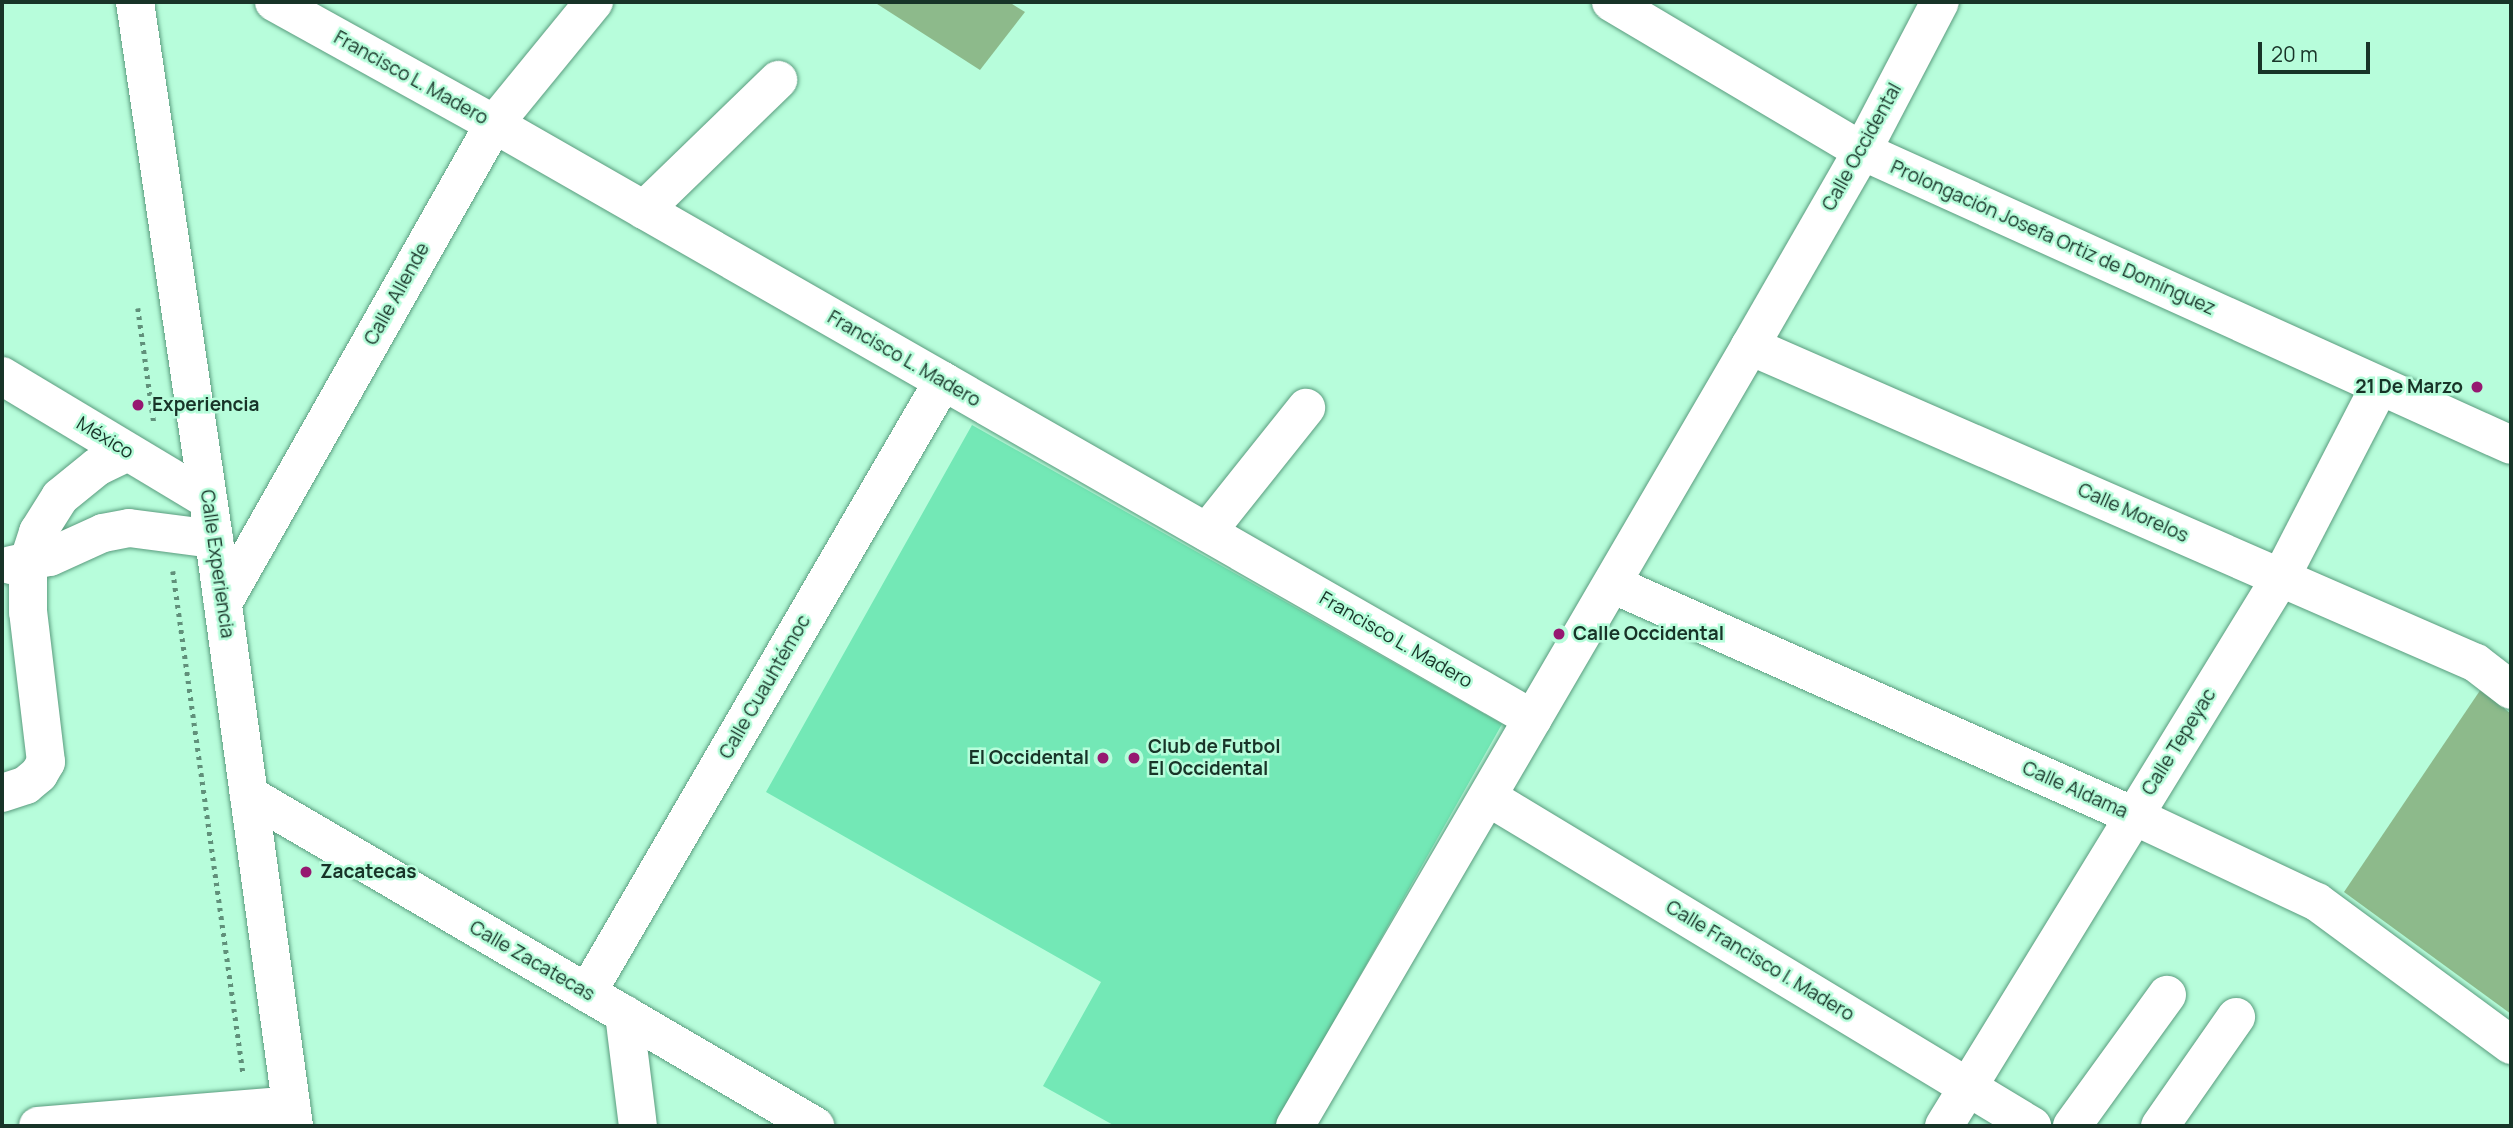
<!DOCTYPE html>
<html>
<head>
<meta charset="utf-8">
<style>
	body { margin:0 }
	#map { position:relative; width:2513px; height:1128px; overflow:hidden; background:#b7fddb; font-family:Manrope,sans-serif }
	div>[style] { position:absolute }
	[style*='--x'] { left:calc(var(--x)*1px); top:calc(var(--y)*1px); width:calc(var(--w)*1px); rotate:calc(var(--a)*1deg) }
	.green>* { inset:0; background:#73e8b6 }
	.building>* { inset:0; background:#8dba8b }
	.path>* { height:4.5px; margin-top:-2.25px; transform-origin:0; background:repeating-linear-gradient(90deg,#60907a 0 3.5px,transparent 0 8.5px) }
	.roads { filter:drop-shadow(0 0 2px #5a9c7e) drop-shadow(0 0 2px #5a9c7e) }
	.minor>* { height:38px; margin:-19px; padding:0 19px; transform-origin:19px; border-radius:19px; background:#fff }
	.tertiary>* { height:38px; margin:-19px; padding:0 19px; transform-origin:19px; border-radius:19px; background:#fff }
	.dots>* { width:19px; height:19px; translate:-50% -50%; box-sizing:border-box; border:4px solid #b7fddb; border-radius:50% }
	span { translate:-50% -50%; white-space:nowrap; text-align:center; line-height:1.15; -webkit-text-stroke:5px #b7fddb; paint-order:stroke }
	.street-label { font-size:19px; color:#183428 }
	.poi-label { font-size:19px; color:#183428; font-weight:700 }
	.right { translate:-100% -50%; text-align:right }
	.left { translate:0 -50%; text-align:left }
	.frame { position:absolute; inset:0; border:4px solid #183428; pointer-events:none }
	.scale { position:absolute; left:2258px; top:42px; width:112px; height:32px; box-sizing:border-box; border:4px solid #183428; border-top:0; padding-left:9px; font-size:21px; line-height:24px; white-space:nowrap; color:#183428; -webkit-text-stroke:5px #b7fddb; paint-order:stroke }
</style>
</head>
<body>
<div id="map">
	<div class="green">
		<i style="clip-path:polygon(972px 425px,1502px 724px,1275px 1126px,1115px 1126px,1043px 1086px,1101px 982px,766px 792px)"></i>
	</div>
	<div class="building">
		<i style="clip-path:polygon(874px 2px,1009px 2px,1025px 12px,980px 70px)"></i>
		<i style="clip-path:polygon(2481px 689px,2511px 714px,2511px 1014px,2344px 892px)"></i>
	</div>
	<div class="path">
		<i style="--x:138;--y:308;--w:117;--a:82.1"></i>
		<i style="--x:173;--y:571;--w:506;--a:82.05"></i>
	</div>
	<div class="roads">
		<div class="minor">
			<i style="--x:274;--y:2;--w:252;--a:29"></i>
			<i style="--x:494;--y:124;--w:1197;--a:29.8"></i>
			<i style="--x:1611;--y:2;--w:292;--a:30.7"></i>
			<i style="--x:1862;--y:151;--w:712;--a:24.37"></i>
			<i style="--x:644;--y:210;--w:187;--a:-44.1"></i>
			<i style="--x:1750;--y:346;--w:792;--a:23.59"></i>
			<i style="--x:2476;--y:663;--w:44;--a:37.6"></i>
			<i style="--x:2;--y:376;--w:240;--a:31"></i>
			<i style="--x:1207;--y:532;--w:159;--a:-51.4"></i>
			<i style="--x:11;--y:565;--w:40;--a:-12"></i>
			<i style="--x:50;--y:557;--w:58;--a:-24.4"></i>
			<i style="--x:103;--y:533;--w:26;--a:-11"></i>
			<i style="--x:129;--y:528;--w:86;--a:7.4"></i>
			<i style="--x:1612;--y:584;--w:571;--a:23.96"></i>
			<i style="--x:2134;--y:816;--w:202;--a:25.2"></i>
			<i style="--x:2317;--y:902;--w:241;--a:36.4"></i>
			<i style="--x:223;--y:603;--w:550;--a:-60.5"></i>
			<i style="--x:494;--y:124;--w:158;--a:-50.7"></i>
			<i style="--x:2;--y:793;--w:25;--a:-18"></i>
			<i style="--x:26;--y:785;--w:17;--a:-40"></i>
			<i style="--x:39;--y:774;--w:14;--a:-60"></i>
			<i style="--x:46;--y:762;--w:151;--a:-96.8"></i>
			<i style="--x:28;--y:612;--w:49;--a:-90"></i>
			<i style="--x:28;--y:563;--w:33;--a:-72"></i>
			<i style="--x:38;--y:532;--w:41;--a:-57.8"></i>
			<i style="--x:60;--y:497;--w:48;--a:-39"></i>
			<i style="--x:97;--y:467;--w:34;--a:-26"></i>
			<i style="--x:249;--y:795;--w:656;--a:30.32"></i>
			<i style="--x:1488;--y:797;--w:636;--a:31.16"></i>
			<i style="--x:587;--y:993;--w:708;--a:-59.81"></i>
			<i style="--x:624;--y:1014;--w:113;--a:82.9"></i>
			<i style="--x:38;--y:1126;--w:254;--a:-4.7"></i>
			<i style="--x:1295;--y:1126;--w:903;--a:-59.74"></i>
			<i style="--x:1750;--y:346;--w:225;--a:-60.1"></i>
			<i style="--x:1862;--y:151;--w:168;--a:-62.4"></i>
			<i style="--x:1944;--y:1126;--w:644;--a:-58.46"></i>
			<i style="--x:2281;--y:577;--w:214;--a:-62.7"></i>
			<i style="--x:2072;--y:1126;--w:162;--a:-54.1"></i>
			<i style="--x:2160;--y:1126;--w:133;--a:-55.1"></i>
		</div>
		<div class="tertiary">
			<i style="--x:135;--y:2;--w:543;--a:81.63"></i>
			<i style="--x:214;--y:539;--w:592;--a:82.24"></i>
		</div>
	</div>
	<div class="dots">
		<i style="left:2477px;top:387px;background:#961871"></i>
		<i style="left:138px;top:405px;background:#961871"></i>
		<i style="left:1559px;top:634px;background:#961871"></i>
		<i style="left:1103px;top:758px;background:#961871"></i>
		<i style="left:1134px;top:758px;background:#961871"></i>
		<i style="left:306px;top:872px;background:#961871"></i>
	</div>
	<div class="street-label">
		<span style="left:411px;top:78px;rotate:29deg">Francisco L. Madero</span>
		<span style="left:1862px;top:147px;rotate:-61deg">Calle Occidental</span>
		<span style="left:2053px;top:238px;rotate:24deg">Prolongación Josefa Ortiz de Domínguez</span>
		<span style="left:397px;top:294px;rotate:-61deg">Calle Allende</span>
		<span style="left:904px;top:359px;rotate:30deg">Francisco L. Madero</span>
		<span style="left:105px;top:438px;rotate:31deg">México</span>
		<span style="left:2133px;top:513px;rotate:24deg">Calle Morelos</span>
		<span style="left:217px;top:564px;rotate:82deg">Calle Experiencia</span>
		<span style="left:1396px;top:640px;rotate:30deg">Francisco L. Madero</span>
		<span style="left:765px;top:687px;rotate:-60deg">Calle Cuauhtémoc</span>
		<span style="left:2179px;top:742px;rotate:-58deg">Calle Tepeyac</span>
		<span style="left:2075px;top:790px;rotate:24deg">Calle Aldama</span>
		<span style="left:532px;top:961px;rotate:30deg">Calle Zacatecas</span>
		<span style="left:1760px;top:961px;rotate:31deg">Calle Francisco I. Madero</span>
	</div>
	<div class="poi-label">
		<span class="right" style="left:2463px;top:387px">21 De Marzo</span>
		<span class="left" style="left:152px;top:405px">Experiencia</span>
		<span class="left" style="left:1573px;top:634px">Calle Occidental</span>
		<span class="left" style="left:1148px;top:758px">Club de Futbol<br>El Occidental</span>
		<span class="right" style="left:1089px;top:758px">El Occidental</span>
		<span class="left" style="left:320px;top:872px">Zacatecas</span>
	</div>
	<div class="frame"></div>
	<div class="scale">20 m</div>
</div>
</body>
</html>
